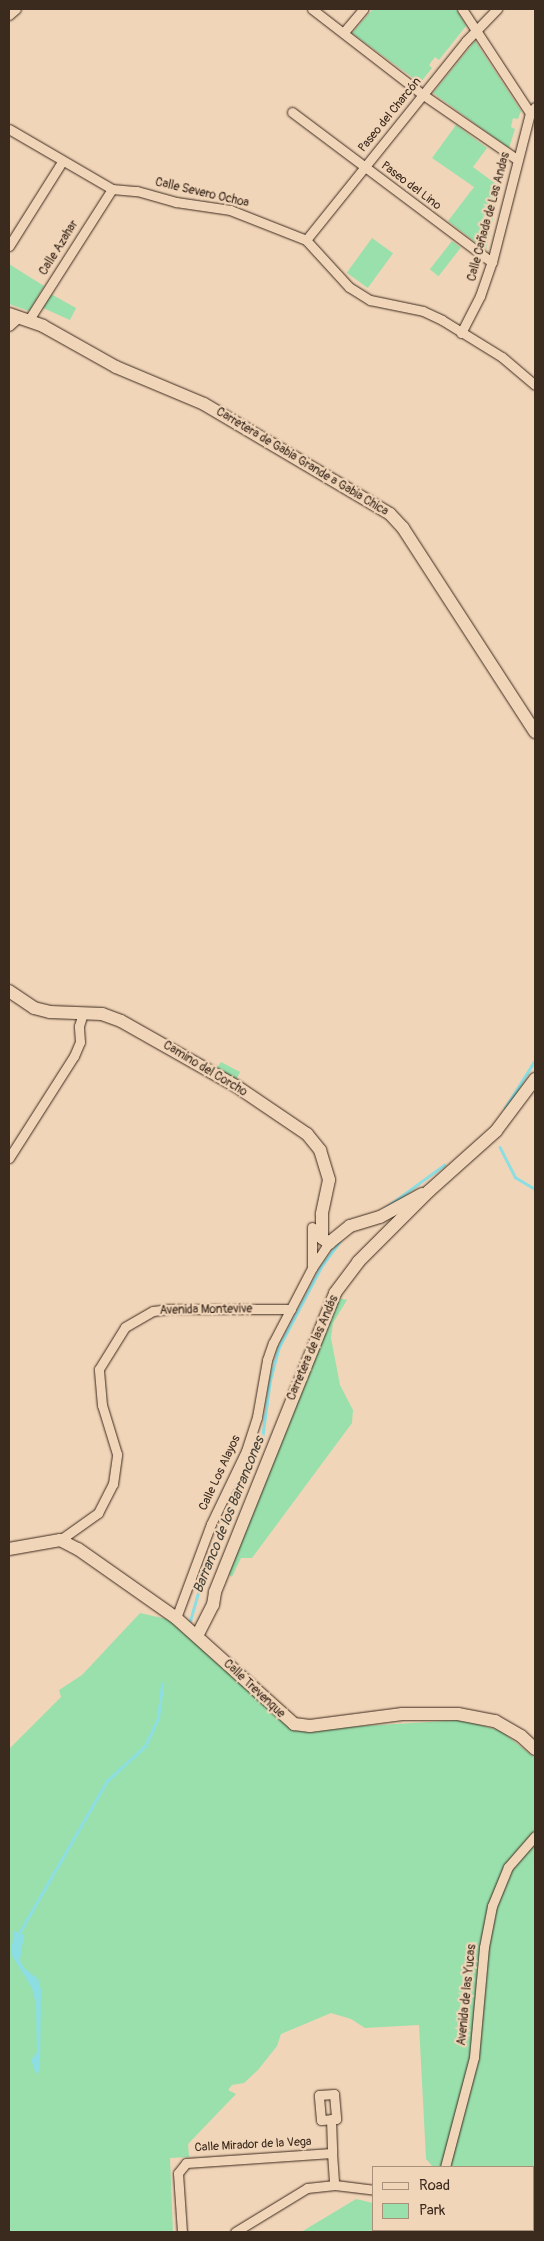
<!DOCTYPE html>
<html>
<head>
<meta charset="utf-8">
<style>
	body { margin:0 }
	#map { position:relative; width:544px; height:2241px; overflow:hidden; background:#f1d5b8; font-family:Pangolin,sans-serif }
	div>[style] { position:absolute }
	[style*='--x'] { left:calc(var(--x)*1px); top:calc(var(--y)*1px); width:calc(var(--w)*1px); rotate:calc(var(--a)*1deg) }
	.green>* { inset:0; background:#9ae0ad; transform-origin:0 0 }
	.water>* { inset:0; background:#8cdee2 }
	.stream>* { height:2.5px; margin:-1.25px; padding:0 1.25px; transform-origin:1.25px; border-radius:1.25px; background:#8cdee2 }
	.roads { filter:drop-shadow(0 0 1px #3b2a1e) drop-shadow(0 0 1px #3b2a1e) }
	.street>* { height:9px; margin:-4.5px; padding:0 4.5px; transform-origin:4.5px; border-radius:4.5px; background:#f1d5b8 }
	.secondary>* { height:12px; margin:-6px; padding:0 6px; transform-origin:6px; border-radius:6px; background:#f1d5b8 }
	span { translate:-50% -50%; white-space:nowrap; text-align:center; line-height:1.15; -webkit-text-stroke:4.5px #f1d5b8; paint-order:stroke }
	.street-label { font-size:12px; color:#3b2a1e }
	.water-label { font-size:14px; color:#47453b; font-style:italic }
	.frame { position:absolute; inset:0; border:10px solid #3b2a1e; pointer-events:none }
	.legend { position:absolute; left:372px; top:2166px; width:162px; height:65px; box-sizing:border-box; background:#f1d5b8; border:1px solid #a8917a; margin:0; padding:6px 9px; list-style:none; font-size:15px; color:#3b2a1e }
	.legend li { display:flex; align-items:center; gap:10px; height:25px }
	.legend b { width:25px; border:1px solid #a8917a }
</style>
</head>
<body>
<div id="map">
	<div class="green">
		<i style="clip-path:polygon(373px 9px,456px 9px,466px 26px,439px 60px,435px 57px,429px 65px,432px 68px,420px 83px,352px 33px)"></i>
		<i style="clip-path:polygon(475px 41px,521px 111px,518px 119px,513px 118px,511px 127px,515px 129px,509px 148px,433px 93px)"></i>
		<i style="clip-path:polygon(456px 125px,487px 148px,473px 167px,500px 187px,486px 250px,448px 221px,474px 187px,432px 158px)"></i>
		<i style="left:372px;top:238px;width:26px;height:43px;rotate:36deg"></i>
		<i style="left:452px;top:241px;width:11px;height:36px;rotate:38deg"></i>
		<i style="clip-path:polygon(9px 264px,44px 286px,29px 311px,9px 304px)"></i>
		<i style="clip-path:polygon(51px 294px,76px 308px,70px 320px,43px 308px)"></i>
		<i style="clip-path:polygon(221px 1062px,240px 1072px,235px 1082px,217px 1068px)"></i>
		<i style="clip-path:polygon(339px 1298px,347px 1300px,333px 1323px,331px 1338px,340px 1385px,353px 1410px,352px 1423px,252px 1558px,241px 1558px,232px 1577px,228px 1574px)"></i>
		<i style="clip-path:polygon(140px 1613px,171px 1620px,294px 1730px,463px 1720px,501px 1731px,535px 1758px,535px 2232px,301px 2232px,356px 2199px,373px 2203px,373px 2230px,533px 2230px,533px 2167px,433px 2167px,426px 2159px,419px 2025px,365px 2028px,351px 2019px,331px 2013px,281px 2034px,277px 2046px,258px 2070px,244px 2083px,232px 2085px,228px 2090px,236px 2094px,188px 2144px,189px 2157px,170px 2158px,173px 2232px,9px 2232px,9px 1749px,61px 1697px,59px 1690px,82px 1675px)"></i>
	</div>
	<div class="water">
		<i style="clip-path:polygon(14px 1931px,24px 1935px,20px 1960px,24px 1968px,38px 1979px,41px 1990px,40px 2070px,36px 2074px,31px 2060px,37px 2052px,36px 2004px,32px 1988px,11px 1954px)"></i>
	</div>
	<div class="stream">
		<i style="--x:505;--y:1108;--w:57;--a:-58"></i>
		<i style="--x:500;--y:1147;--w:34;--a:63"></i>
		<i style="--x:515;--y:1177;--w:23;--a:31"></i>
		<i style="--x:385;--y:1208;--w:73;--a:-36.1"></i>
		<i style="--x:190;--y:1621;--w:44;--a:-74.1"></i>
		<i style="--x:202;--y:1579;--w:152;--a:-66.8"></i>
		<i style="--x:262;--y:1439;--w:60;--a:-82.3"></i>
		<i style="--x:270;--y:1380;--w:34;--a:-75"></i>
		<i style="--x:279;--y:1347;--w:90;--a:-62.3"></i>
		<i style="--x:321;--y:1267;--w:31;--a:-54"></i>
		<i style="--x:18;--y:1935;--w:178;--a:-60"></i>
		<i style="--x:107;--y:1781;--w:52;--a:-42.6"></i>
		<i style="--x:145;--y:1746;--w:31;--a:-65"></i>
		<i style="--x:158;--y:1718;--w:34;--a:-83"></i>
	</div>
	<div class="roads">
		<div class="street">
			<i style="--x:312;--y:9;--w:139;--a:37.7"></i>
			<i style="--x:422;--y:94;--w:116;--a:34.5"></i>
			<i style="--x:462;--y:9;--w:124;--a:56.8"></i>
			<i style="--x:9;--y:15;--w:9;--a:-41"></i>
			<i style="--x:344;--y:32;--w:30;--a:-50"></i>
			<i style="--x:292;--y:112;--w:250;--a:36.9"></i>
			<i style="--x:9;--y:129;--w:119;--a:30.2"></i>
			<i style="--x:112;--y:189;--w:25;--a:5"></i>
			<i style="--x:137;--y:191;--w:41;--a:15.8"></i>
			<i style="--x:176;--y:202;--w:55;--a:8.4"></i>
			<i style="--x:230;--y:210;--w:82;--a:21.5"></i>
			<i style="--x:306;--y:240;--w:64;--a:47.5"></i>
			<i style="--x:349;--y:287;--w:25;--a:32"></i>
			<i style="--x:370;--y:300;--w:54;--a:11.7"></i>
			<i style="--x:423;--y:311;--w:21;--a:25"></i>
			<i style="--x:442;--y:320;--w:70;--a:31.7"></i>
			<i style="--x:502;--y:357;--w:43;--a:40.3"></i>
			<i style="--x:306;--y:240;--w:255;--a:-51.2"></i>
			<i style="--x:466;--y:41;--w:45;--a:-45.9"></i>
			<i style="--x:9;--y:246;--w:99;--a:-57.8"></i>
			<i style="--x:28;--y:321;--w:156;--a:-57.5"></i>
			<i style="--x:9;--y:326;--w:12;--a:-42"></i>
			<i style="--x:461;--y:333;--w:42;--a:-62.8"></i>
			<i style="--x:480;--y:296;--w:36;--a:-71"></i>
			<i style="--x:492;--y:262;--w:154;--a:-75.7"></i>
			<i style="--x:530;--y:113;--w:8;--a:-50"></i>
			<i style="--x:9;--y:1158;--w:121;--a:-57.5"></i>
			<i style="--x:74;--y:1056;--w:15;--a:-67"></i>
			<i style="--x:80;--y:1042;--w:16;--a:-94"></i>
			<i style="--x:79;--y:1026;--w:14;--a:-73"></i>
			<i style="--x:312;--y:1268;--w:41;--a:-90"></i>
			<i style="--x:60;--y:1540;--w:47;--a:-35.4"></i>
			<i style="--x:98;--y:1513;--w:33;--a:-63"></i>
			<i style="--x:113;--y:1484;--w:30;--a:-82"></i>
			<i style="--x:117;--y:1454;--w:51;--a:-107"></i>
			<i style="--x:102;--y:1405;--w:36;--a:-95"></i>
			<i style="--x:99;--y:1369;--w:49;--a:-58.2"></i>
			<i style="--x:125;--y:1327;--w:32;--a:-30"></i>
			<i style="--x:153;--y:1311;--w:16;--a:-7"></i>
			<i style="--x:169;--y:1309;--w:122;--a:0"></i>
			<i style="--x:176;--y:1618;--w:100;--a:-69.6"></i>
			<i style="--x:211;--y:1524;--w:81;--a:-64.4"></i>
			<i style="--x:246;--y:1451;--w:36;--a:-72"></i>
			<i style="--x:257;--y:1417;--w:58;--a:-80"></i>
			<i style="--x:267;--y:1360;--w:18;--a:-71"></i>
			<i style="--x:273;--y:1343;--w:85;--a:-62.5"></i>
			<i style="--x:312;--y:1268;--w:30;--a:-56"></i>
			<i style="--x:334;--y:2094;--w:25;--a:85"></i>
			<i style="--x:336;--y:2119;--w:15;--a:176"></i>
			<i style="--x:321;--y:2120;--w:25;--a:-95"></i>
			<i style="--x:319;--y:2095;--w:15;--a:-4"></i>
			<i style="--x:331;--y:2119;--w:34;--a:88"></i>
			<i style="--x:445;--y:2167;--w:114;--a:-75.2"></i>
			<i style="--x:474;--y:2057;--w:110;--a:-84.8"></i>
			<i style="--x:484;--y:1947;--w:42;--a:-79"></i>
			<i style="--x:492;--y:1906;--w:42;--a:-67.7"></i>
			<i style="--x:508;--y:1867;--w:41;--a:-48.9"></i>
			<i style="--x:182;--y:2232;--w:59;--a:-93.9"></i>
			<i style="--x:178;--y:2173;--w:13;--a:-51"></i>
			<i style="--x:186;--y:2163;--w:146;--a:-3.9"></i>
			<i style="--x:332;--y:2153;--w:32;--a:86"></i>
			<i style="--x:235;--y:2232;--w:84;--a:-31.4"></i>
			<i style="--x:307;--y:2188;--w:28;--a:-6"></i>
			<i style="--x:335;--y:2185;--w:38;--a:7"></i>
		</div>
		<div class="secondary">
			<i style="--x:9;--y:314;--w:36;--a:19"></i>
			<i style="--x:43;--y:326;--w:84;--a:29.3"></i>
			<i style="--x:116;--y:367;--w:95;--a:22.8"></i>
			<i style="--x:204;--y:404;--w:216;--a:30.6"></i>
			<i style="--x:390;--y:514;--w:19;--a:47"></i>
			<i style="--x:403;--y:528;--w:243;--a:57.1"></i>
			<i style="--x:9;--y:991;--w:30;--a:34"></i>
			<i style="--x:34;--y:1008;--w:16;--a:14"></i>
			<i style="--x:50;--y:1012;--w:52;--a:2.2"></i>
			<i style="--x:102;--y:1014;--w:20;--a:20"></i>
			<i style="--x:121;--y:1021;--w:132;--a:29.5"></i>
			<i style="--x:236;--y:1086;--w:86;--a:34.1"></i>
			<i style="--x:307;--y:1134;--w:21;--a:51"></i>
			<i style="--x:320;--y:1150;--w:31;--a:73"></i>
			<i style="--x:329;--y:1180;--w:35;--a:102"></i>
			<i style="--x:322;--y:1214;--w:24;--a:90"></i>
			<i style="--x:322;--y:1238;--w:9;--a:36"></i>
			<i style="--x:329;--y:1243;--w:27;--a:-39"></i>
			<i style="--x:350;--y:1226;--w:31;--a:-17"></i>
			<i style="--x:380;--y:1217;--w:48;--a:-28.7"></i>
			<i style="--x:9;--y:1549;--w:52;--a:-10"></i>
			<i style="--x:60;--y:1540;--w:20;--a:27"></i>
			<i style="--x:78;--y:1549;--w:120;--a:35.1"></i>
			<i style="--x:176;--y:1618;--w:159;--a:41.9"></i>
			<i style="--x:294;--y:1724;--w:16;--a:7"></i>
			<i style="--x:310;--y:1726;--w:93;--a:-7.4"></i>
			<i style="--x:402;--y:1714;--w:56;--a:0"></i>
			<i style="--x:458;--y:1714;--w:38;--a:11"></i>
			<i style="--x:495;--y:1721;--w:30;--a:30"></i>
			<i style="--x:521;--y:1736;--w:19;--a:43"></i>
			<i style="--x:197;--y:1636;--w:35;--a:-63"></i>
			<i style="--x:213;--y:1605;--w:13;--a:-81"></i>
			<i style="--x:215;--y:1592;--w:322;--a:-68.1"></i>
			<i style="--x:335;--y:1293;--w:39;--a:-53"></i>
			<i style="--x:358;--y:1262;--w:100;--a:-45"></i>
			<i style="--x:429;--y:1191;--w:90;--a:-41.8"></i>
			<i style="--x:496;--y:1131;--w:65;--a:-53.1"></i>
		</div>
	</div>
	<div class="street-label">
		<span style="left:390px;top:115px;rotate:-51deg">Paseo del Charcón</span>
		<span style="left:411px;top:186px;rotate:37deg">Paseo del Lino</span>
		<span style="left:202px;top:193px;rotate:13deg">Calle Severo Ochoa</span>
		<span style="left:489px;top:217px;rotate:-75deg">Calle Cañada de Las Andas</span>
		<span style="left:59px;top:248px;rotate:-58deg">Calle Azahar</span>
		<span style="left:302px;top:462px;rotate:31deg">Carretera de Gabia Grande a Gabia Chica</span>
		<span style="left:205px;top:1069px;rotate:31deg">Camino del Corcho</span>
		<span style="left:206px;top:1310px;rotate:-1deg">Avenida Montevive</span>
		<span style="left:313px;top:1348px;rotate:-67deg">Carretera de las Andás</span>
		<span style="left:220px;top:1473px;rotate:-65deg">Calle Los Alayos</span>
		<span style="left:254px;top:1689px;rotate:43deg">Calle Trevenque</span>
		<span style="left:467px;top:1995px;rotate:-84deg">Avenida de las Yucas</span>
		<span style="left:253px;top:2145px;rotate:-3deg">Calle Mirador de la Vega</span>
	</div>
	<div class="water-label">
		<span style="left:229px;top:1515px;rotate:-68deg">Barranco de los Barrancones</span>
	</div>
	<div class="frame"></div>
	<ul class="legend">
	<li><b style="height:6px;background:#f1d5b8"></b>Road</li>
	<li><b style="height:14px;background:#9ae0ad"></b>Park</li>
	</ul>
</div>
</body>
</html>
